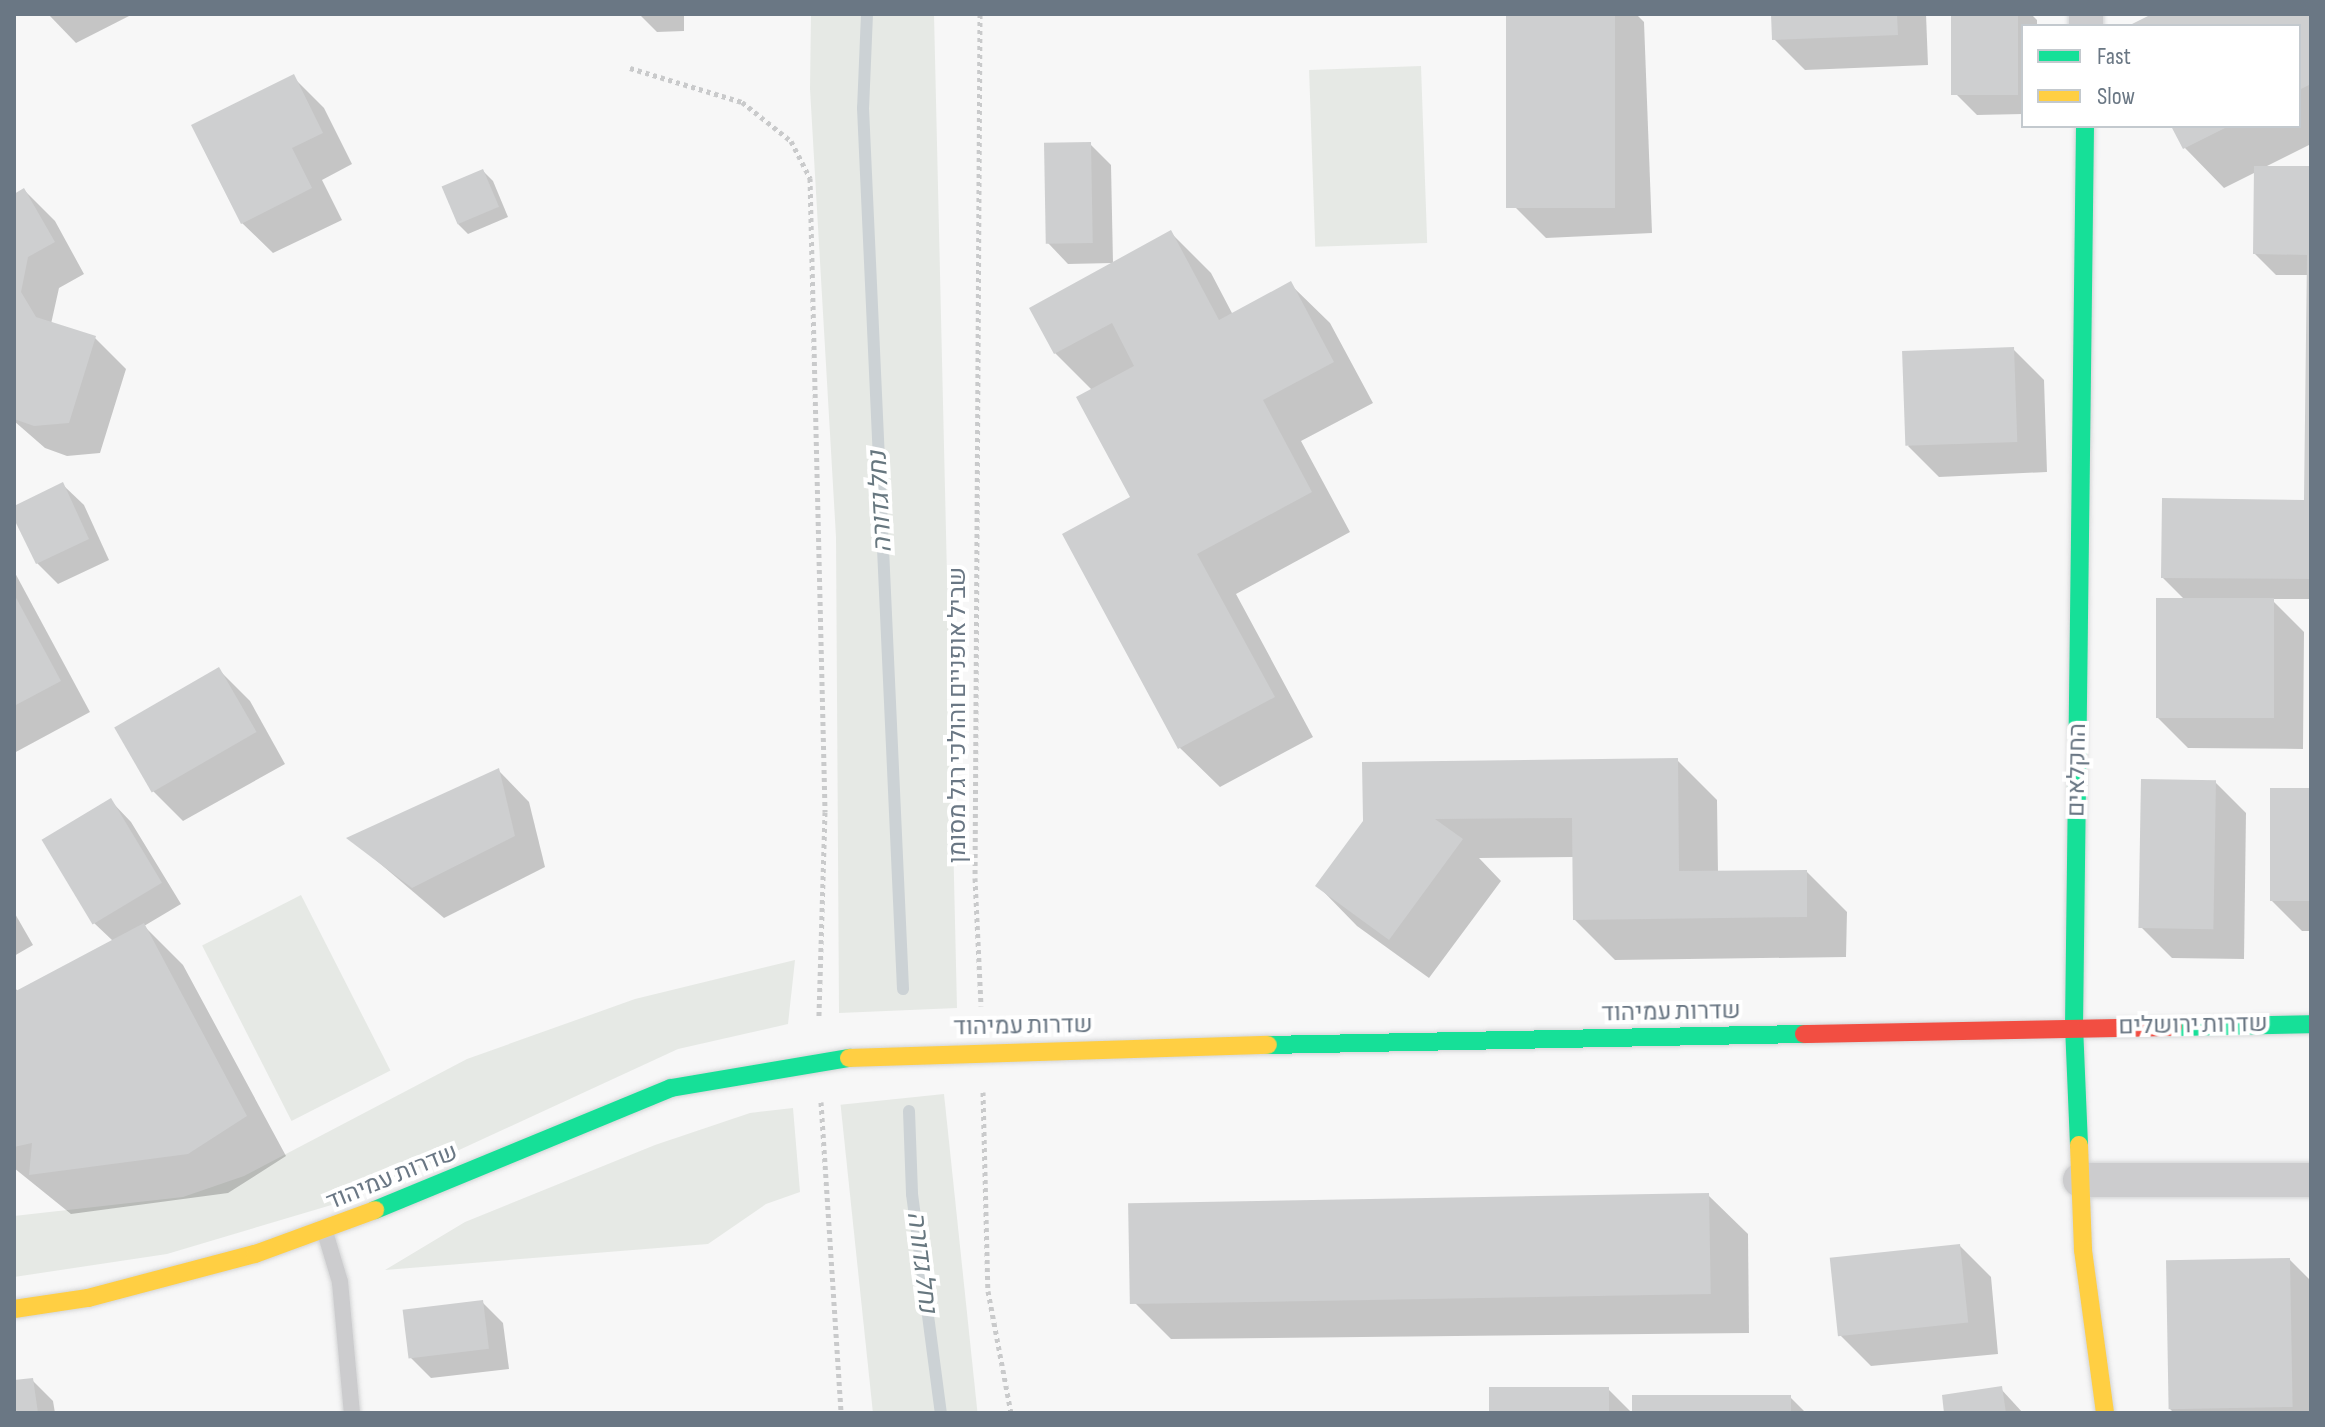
<!DOCTYPE html>
<html>
<head>
<meta charset="utf-8">
<style>
	body { margin:0 }
	#map { position:relative; width:2325px; height:1427px; overflow:hidden; background:#f7f7f7; font-family:"Sofia Sans Condensed",Heebo,sans-serif }
	div>[style] { position:absolute }
	[style*='--x'] { left:calc(var(--x)*1px); top:calc(var(--y)*1px); width:calc(var(--w)*1px); rotate:calc(var(--a)*1deg) }
	.green>* { inset:0; background:#e6e9e5; transform-origin:0 0 }
	.shadow>* { inset:0; background:#0003 }
	.stream>* { height:12px; margin:-6px; padding:0 6px; transform-origin:6px; border-radius:6px; background:#ccd2d5 }
	.building>* { inset:0; background:#cecfd0; transform-origin:0 0 }
	.path>* { height:5px; margin-top:-2.5px; transform-origin:0; background:repeating-linear-gradient(90deg,#c9cacb 0 4px,transparent 0 8px) }
	.roads { filter:drop-shadow(0 0 2px #d3d4d5) drop-shadow(0 0 2px #d3d4d5) }
	.lane>* { height:16px; margin:-8px; padding:0 8px; transform-origin:8px; border-radius:8px; background:#ccccce }
	.street>* { height:34px; margin:-17px; padding:0 17px; transform-origin:17px; border-radius:17px; background:#ccccce }
	.fast>* { height:18px; margin:-9px; padding:0 9px; transform-origin:9px; border-radius:9px; background:#16e098 }
	.slow>* { height:18px; margin:-9px; padding:0 9px; transform-origin:9px; border-radius:9px; background:#ffcf43 }
	.jam>* { height:18px; margin:-9px; padding:0 9px; transform-origin:9px; border-radius:9px; background:#f24e42 }
	span { translate:-50% -50%; white-space:nowrap; text-align:center; line-height:1.15; -webkit-text-stroke:8px #fff; paint-order:stroke }
	.street-label { font-size:24px; color:#6a7784 }
	.water-label { font-size:26px; color:#67777f; font-style:italic }
	.frame { position:absolute; inset:0; border:16px solid #6a7784; pointer-events:none }
	.legend { position:absolute; left:2021px; top:24px; width:280px; height:104px; box-sizing:border-box; background:#fff; border:2px solid #c3c9ce; margin:0; padding:10px 14px; list-style:none; font-size:24px; color:#6a7784 }
	.legend li { display:flex; align-items:center; gap:16px; height:40px }
	.legend b { width:40px; border:2px solid #c3c9ce }
</style>
</head>
<body>
<div id="map">
	<div class="green">
		<i style="clip-path:polygon(811px 14px,934px 14px,957px 1008px,839px 1013px,836px 537px,810px 89px)"></i>
		<i style="left:1421px;top:66px;width:177px;height:112px;rotate:88deg"></i>
		<i style="left:301px;top:895px;width:197px;height:111px;rotate:63deg"></i>
		<i style="clip-path:polygon(795px 960px,788px 1024px,678px 1049px,355px 1198px,167px 1254px,14px 1277px,14px 1216px,183px 1197px,244px 1176px,467px 1059px,635px 999px)"></i>
		<i style="left:944px;top:1094px;width:321px;height:104px;rotate:84deg"></i>
		<i style="clip-path:polygon(793px 1108px,800px 1192px,766px 1204px,708px 1244px,385px 1270px,465px 1222px,655px 1145px,750px 1113px)"></i>
	</div>
	<div class="shadow">
		<i style="clip-path:polygon(48px 14px,133px 14px,76px 43px)"></i>
		<i style="clip-path:polygon(639px 14px,684px 14px,684px 31px,657px 32px)"></i>
		<i style="clip-path:polygon(1508px 14px,1636px 14px,1644px 22px,1652px 233px,1546px 238px,1515px 207px)"></i>
		<i style="clip-path:polygon(1773px 14px,1926px 14px,1928px 65px,1805px 70px,1774px 39px)"></i>
		<i style="clip-path:polygon(1953px 14px,2031px 14px,2037px 20px,2037px 26px,2023px 26px,2023px 114px,1977px 115px,1956px 94px)"></i>
		<i style="clip-path:polygon(2156px 14px,2311px 14px,2311px 144px,2263px 168px,2311px 168px,2311px 599px,2271px 599px,2304px 632px,2303px 749px,2188px 748px,2157px 717px,2185px 600px,2163px 578px,2306px 502px,2309px 275px,2276px 275px,2255px 254px,2256px 172px,2224px 188px,2185px 148px,2173px 126px,2299px 126px,2299px 26px,2133px 26px)"></i>
		<i style="clip-path:polygon(293px 77px,324px 108px,352px 164px,322px 180px,342px 220px,273px 253px,242px 223px)"></i>
		<i style="clip-path:polygon(1090px 144px,1111px 165px,1113px 263px,1068px 264px,1048px 243px)"></i>
		<i style="clip-path:polygon(483px 171px,493px 181px,508px 217px,468px 234px,458px 224px)"></i>
		<i style="clip-path:polygon(24px 190px,55px 221px,84px 274px,59px 288px,51px 324px,95px 338px,126px 369px,100px 453px,67px 456px,45px 448px,14px 421px,14px 196px)"></i>
		<i style="clip-path:polygon(1171px 233px,1211px 273px,1233px 315px,1290px 284px,1330px 323px,1373px 403px,1301px 441px,1350px 532px,1236px 594px,1313px 737px,1220px 787px,1180px 748px,1132px 498px,1092px 390px,1055px 353px)"></i>
		<i style="clip-path:polygon(2013px 349px,2044px 380px,2047px 472px,1939px 477px,1908px 446px)"></i>
		<i style="clip-path:polygon(63px 485px,84px 505px,109px 560px,58px 584px,37px 563px,14px 508px)"></i>
		<i style="clip-path:polygon(14px 571px,90px 712px,14px 753px)"></i>
		<i style="clip-path:polygon(219px 670px,250px 701px,285px 764px,183px 821px,152px 790px,117px 728px)"></i>
		<i style="clip-path:polygon(1677px 760px,1717px 800px,1718px 873px,1807px 872px,1847px 912px,1846px 957px,1615px 960px,1575px 920px,1575px 857px,1479px 858px,1501px 881px,1429px 978px,1357px 926px,1318px 886px,1366px 821px)"></i>
		<i style="clip-path:polygon(499px 771px,529px 802px,545px 867px,444px 918px,350px 838px)"></i>
		<i style="clip-path:polygon(2215px 782px,2246px 813px,2244px 959px,2172px 958px,2141px 927px)"></i>
		<i style="clip-path:polygon(2311px 790px,2311px 931px,2302px 931px,2271px 900px)"></i>
		<i style="clip-path:polygon(111px 801px,131px 822px,181px 904px,144px 926px,183px 965px,286px 1156px,228px 1193px,71px 1214px,14px 1168px,14px 986px,18px 992px,113px 941px,94px 923px)"></i>
		<i style="clip-path:polygon(14px 912px,33px 945px,14px 956px)"></i>
		<i style="clip-path:polygon(1708px 1195px,1748px 1234px,1749px 1333px,1171px 1339px,1131px 1299px)"></i>
		<i style="clip-path:polygon(1960px 1246px,1991px 1277px,1998px 1354px,1871px 1366px,1840px 1335px)"></i>
		<i style="clip-path:polygon(2290px 1260px,2311px 1281px,2311px 1413px,2174px 1413px,2169px 1408px)"></i>
		<i style="clip-path:polygon(482px 1302px,503px 1323px,509px 1369px,431px 1378px,410px 1357px)"></i>
		<i style="clip-path:polygon(32px 1380px,53px 1401px,55px 1413px,14px 1413px,14px 1382px)"></i>
		<i style="clip-path:polygon(1608px 1389px,1632px 1413px,1491px 1413px)"></i>
		<i style="clip-path:polygon(2001px 1389px,2023px 1413px,1946px 1413px)"></i>
		<i style="clip-path:polygon(1790px 1397px,1806px 1413px,1634px 1413px)"></i>
	</div>
	<div class="stream">
		<i style="--x:867;--y:14;--w:94;--a:92.4"></i>
		<i style="--x:863;--y:108;--w:882;--a:87.4"></i>
		<i style="--x:909;--y:1111;--w:83;--a:87.9"></i>
		<i style="--x:912;--y:1194;--w:221;--a:82.5"></i>
	</div>
	<div class="building">
		<i style="left:1506px;top:14px;width:109px;height:194px"></i>
		<i style="clip-path:polygon(1771px 14px,1897px 14px,1898px 35px,1772px 40px)"></i>
		<i style="left:1951px;top:14px;width:67px;height:81px"></i>
		<i style="clip-path:polygon(2152px 14px,2311px 14px,2311px 84px,2299px 90px,2299px 26px,2128px 26px)"></i>
		<i style="clip-path:polygon(294px 74px,323px 133px,292px 148px,312px 188px,241px 224px,191px 125px)"></i>
		<i style="clip-path:polygon(2171px 126px,2229px 126px,2183px 149px)"></i>
		<i style="left:1091px;top:142px;width:101px;height:47px;rotate:89deg"></i>
		<i style="clip-path:polygon(2254px 166px,2311px 166px,2311px 579px,2161px 578px,2162px 498px,2304px 500px,2307px 255px,2253px 254px)"></i>
		<i style="left:483px;top:169px;width:41px;height:45px;rotate:67deg"></i>
		<i style="clip-path:polygon(24px 188px,55px 242px,28px 257px,21px 292px,36px 317px,96px 336px,69px 423px,34px 426px,14px 419px,14px 194px)"></i>
		<i style="clip-path:polygon(1171px 230px,1219px 320px,1291px 281px,1334px 362px,1263px 400px,1312px 492px,1197px 554px,1275px 697px,1178px 749px,1062px 534px,1130px 497px,1076px 397px,1134px 366px,1112px 323px,1054px 354px,1029px 308px)"></i>
		<i style="left:2014px;top:347px;width:95px;height:112px;rotate:88deg"></i>
		<i style="clip-path:polygon(63px 482px,89px 539px,36px 564px,14px 519px,14px 506px)"></i>
		<i style="clip-path:polygon(14px 594px,61px 681px,14px 706px)"></i>
		<i style="left:2156px;top:598px;width:118px;height:120px"></i>
		<i style="left:219px;top:667px;width:75px;height:121px;rotate:60deg"></i>
		<i style="clip-path:polygon(1678px 758px,1679px 871px,1807px 870px,1807px 917px,1573px 920px,1572px 818px,1435px 819px,1463px 839px,1389px 940px,1315px 886px,1363px 821px,1362px 762px)"></i>
		<i style="clip-path:polygon(499px 768px,515px 836px,412px 888px,346px 838px)"></i>
		<i style="left:2141px;top:779px;width:75px;height:149px;rotate:1deg"></i>
		<i style="left:2270px;top:788px;width:41px;height:113px"></i>
		<i style="left:111px;top:798px;width:99px;height:81px;rotate:59deg"></i>
		<i style="clip-path:polygon(144px 923px,247px 1116px,188px 1154px,29px 1175px,32px 1143px,14px 1147px,14px 992px)"></i>
		<i style="left:1709px;top:1193px;width:101px;height:581px;rotate:89deg"></i>
		<i style="left:1960px;top:1244px;width:79px;height:131px;rotate:84deg"></i>
		<i style="left:2290px;top:1258px;width:149px;height:124px;rotate:89deg"></i>
		<i style="left:483px;top:1300px;width:49px;height:81px;rotate:83deg"></i>
		<i style="clip-path:polygon(33px 1378px,38px 1413px,14px 1413px,14px 1380px)"></i>
		<i style="clip-path:polygon(2002px 1386px,2006px 1413px,1944px 1413px,1942px 1395px)"></i>
		<i style="left:1609px;top:1387px;width:26px;height:120px;rotate:90deg"></i>
		<i style="left:1791px;top:1395px;width:18px;height:159px;rotate:90deg"></i>
	</div>
	<div class="path">
		<i style="--x:980;--y:14;--w:864;--a:90.33"></i>
		<i style="--x:975;--y:878;--w:128;--a:87.3"></i>
		<i style="--x:630;--y:68;--w:117;--a:16.9"></i>
		<i style="--x:742;--y:102;--w:63;--a:38.5"></i>
		<i style="--x:791;--y:141;--w:42;--a:62.8"></i>
		<i style="--x:810;--y:178;--w:634;--a:88.64"></i>
		<i style="--x:825;--y:812;--w:204;--a:91.7"></i>
		<i style="--x:983;--y:1092;--w:199;--a:88.6"></i>
		<i style="--x:988;--y:1291;--w:124;--a:79.3"></i>
		<i style="--x:821;--y:1102;--w:312;--a:86.3"></i>
	</div>
	<div class="roads">
		<div class="lane">
			<i style="--x:325;--y:1232;--w:52;--a:73.3"></i>
			<i style="--x:340;--y:1282;--w:132;--a:84.8"></i>
		</div>
		<div class="street">
			<i style="--x:2086;--y:26;--w:12;--a:-90"></i>
			<i style="--x:2080;--y:1180;--w:231;--a:0"></i>
		</div>
		<div class="fast">
			<i style="--x:2173;--y:1027;--w:138;--a:-1.2"></i>
			<i style="--x:1268;--y:1045;--w:536;--a:-1.18"></i>
			<i style="--x:2079;--y:1145;--w:118;--a:-92.4"></i>
			<i style="--x:2074;--y:1027;--w:901;--a:-89.3"></i>
			<i style="--x:375;--y:1210;--w:320;--a:-22.4"></i>
			<i style="--x:671;--y:1088;--w:181;--a:-9.6"></i>
		</div>
		<div class="slow">
			<i style="--x:849;--y:1058;--w:419;--a:-1.8"></i>
			<i style="--x:2079;--y:1145;--w:105;--a:87.8"></i>
			<i style="--x:2083;--y:1250;--w:164;--a:82.3"></i>
			<i style="--x:14;--y:1309;--w:75;--a:-8.5"></i>
			<i style="--x:88;--y:1298;--w:173;--a:-14.8"></i>
			<i style="--x:255;--y:1254;--w:128;--a:-20.1"></i>
		</div>
		<div class="jam">
			<i style="--x:1804;--y:1034;--w:369;--a:-1.1"></i>
		</div>
	</div>
	<div class="street-label">
		<span style="left:958px;top:715px;rotate:-90deg">שביל אופניים והולכי רגל מסומן</span>
		<span style="left:2077px;top:770px;rotate:-89deg">החקלאים</span>
		<span style="left:1671px;top:1012px;rotate:-1deg">שדרות עמיהוד</span>
		<span style="left:2193px;top:1025px;rotate:-1deg">שדרות ירושלים</span>
		<span style="left:1023px;top:1026px;rotate:-1deg">שדרות עמיהוד</span>
		<span style="left:392px;top:1177px;rotate:-22deg">שדרות עמיהוד</span>
	</div>
	<div class="water-label">
		<span style="left:881px;top:502px;rotate:-93deg">נחל גדורה</span>
		<span style="left:921px;top:1262px;rotate:83deg">נחל גדורה</span>
	</div>
	<div class="frame"></div>
	<ul class="legend">
	<li><b style="height:10px;background:#16e098"></b>Fast</li>
	<li><b style="height:10px;background:#ffcf43"></b>Slow</li>
	</ul>
</div>
</body>
</html>
